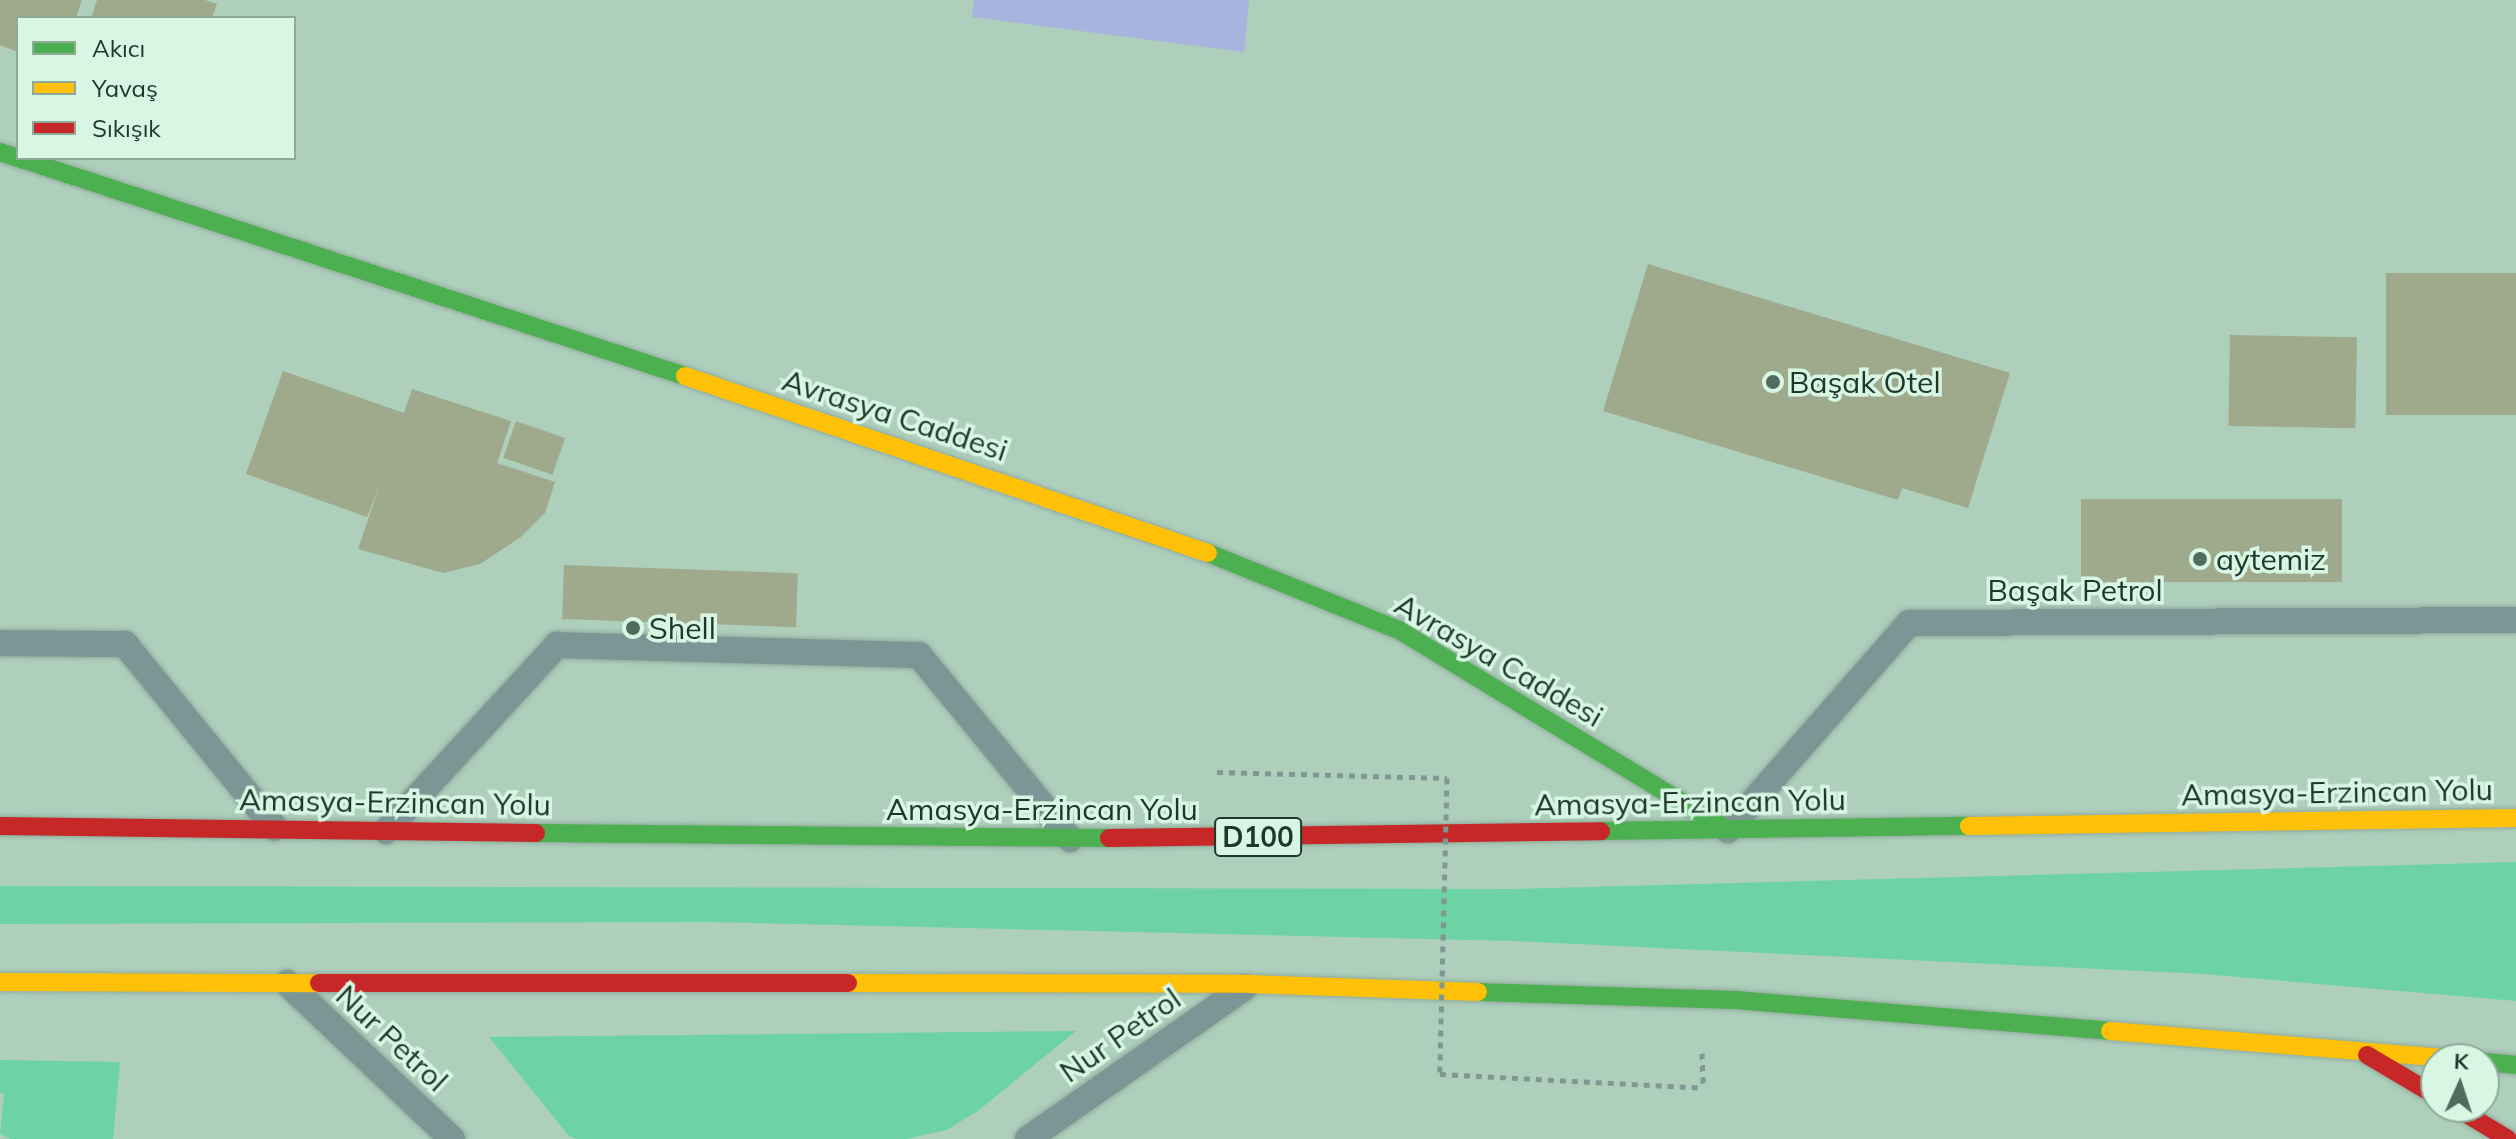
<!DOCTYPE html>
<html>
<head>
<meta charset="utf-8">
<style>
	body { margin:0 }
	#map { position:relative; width:2516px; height:1139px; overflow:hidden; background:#aecfbc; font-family:Mulish,sans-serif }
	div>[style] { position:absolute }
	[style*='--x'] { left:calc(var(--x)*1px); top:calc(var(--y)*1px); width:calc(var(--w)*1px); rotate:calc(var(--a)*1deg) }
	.green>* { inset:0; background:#6ed3a4 }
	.water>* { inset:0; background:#a6b4de }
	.building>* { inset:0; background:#9faa8c; transform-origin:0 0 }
	.path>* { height:5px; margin-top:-2.5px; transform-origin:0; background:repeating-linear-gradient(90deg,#809893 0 6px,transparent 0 12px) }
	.roads { filter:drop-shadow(0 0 2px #91ab9c) drop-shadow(0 0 2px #91ab9c) }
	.lane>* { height:26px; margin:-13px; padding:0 13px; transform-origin:13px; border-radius:13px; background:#7c9695 }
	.fast>* { height:18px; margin:-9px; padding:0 9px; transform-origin:9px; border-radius:9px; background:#4caf50 }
	.slow>* { height:18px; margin:-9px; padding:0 9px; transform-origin:9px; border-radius:9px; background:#ffc107 }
	.jam>* { height:18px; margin:-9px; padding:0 9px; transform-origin:9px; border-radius:9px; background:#c62828 }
	.path-bridge>* { height:5px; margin-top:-2.5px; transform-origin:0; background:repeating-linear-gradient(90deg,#809893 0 6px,transparent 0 12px) }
	.dots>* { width:22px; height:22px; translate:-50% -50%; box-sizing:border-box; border:4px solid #d8f6e4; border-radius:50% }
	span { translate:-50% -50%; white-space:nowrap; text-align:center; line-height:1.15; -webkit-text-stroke:7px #d8f6e4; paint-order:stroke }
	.shield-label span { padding:2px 6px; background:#d8f6e4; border:2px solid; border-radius:6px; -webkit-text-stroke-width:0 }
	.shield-label { font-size:28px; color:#1e3729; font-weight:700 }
	.poi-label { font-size:30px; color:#1e3729 }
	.left { translate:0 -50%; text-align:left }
	.street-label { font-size:30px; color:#1e3729 }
	.legend { position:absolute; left:16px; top:16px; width:280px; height:144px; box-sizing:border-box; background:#d8f6e4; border:2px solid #8eaa99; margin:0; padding:10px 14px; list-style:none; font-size:24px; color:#1e3729 }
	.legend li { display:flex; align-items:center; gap:16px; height:40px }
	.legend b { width:40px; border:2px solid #8eaa99 }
	.north { position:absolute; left:2420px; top:1043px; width:80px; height:80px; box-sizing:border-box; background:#d8f6e4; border:2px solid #8eaa99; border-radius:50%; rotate:3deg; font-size:22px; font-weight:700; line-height:32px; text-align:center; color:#1e3729 }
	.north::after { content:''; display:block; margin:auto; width:28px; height:36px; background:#506c5c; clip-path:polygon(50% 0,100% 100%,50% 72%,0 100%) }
</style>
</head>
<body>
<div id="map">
	<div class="green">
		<i style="clip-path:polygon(2516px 862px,2516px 1001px,2203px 974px,1513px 941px,706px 922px,0 924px,0 886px,1513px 889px)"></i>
		<i style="clip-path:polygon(1076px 1031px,979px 1110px,947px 1130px,906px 1139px,577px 1139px,569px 1136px,489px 1037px)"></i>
		<i style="clip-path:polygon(0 1060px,120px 1062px,113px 1139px,11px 1139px,0 1134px,4px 1094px,0 1093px)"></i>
	</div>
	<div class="water">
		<i style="clip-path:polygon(974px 0,1249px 0,1244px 52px,972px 17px)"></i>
	</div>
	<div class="building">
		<i style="clip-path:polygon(0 0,82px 0,76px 18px,18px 18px,18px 52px,0 45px)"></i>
		<i style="clip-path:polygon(97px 0,205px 0,217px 4px,212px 18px,91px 18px)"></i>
		<i style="clip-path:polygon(1648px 264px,2010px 373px,1968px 508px,1902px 488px,1898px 500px,1603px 411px)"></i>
		<i style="left:2386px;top:273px;width:130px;height:142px"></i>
		<i style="left:2230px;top:335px;width:127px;height:91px;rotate:1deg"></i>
		<i style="clip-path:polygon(283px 371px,404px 413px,412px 389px,511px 421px,497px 463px,555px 482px,545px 513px,521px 537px,480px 564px,443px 573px,358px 549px,380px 484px,367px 517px,246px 474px)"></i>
		<i style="left:516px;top:421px;width:52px;height:39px;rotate:19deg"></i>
		<i style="left:2342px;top:499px;width:83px;height:261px;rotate:90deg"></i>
		<i style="left:564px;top:565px;width:234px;height:54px;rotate:2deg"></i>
	</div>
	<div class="path">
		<i style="--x:1702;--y:1053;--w:35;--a:88"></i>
	</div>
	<div class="roads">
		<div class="lane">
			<i style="--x:0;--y:643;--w:125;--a:0.5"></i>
			<i style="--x:125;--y:644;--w:237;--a:50.8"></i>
			<i style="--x:1728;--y:830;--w:275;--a:-48.8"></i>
			<i style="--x:1909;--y:623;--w:607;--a:-0.28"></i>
			<i style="--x:386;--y:831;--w:253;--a:-47.4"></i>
			<i style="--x:557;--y:645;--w:362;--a:1.6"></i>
			<i style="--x:919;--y:655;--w:238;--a:50.6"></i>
			<i style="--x:287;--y:983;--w:227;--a:43.4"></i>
			<i style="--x:1028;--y:1139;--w:265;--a:-35"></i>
		</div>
		<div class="fast">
			<i style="--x:0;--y:152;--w:721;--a:18.11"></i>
			<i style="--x:1208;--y:553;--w:206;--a:22"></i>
			<i style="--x:1399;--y:630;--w:385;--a:31.3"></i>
			<i style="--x:1601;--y:831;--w:368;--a:-0.8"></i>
			<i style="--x:536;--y:833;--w:573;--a:0.5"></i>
			<i style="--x:1478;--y:992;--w:257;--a:1.8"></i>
			<i style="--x:1735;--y:1000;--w:376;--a:4.7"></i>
			<i style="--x:2484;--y:1062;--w:32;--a:5"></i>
		</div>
		<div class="slow">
			<i style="--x:685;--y:376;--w:552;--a:18.7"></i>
			<i style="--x:1969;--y:826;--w:547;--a:-0.84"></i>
			<i style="--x:0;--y:982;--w:319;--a:0.2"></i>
			<i style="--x:848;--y:983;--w:401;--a:0.1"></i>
			<i style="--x:1249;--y:984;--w:229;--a:2"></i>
			<i style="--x:2110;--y:1031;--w:351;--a:4.6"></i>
		</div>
		<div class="jam">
			<i style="--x:0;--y:826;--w:536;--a:0.75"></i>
			<i style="--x:1109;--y:838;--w:492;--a:-0.8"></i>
			<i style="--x:319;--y:983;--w:529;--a:0"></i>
			<i style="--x:2367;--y:1055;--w:80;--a:30.7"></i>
			<i style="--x:2455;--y:1107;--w:62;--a:31.1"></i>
		</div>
	</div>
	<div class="path-bridge">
		<i style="--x:1217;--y:772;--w:230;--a:1.5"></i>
		<i style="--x:1447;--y:778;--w:296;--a:91.4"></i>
		<i style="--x:1440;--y:1074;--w:263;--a:3"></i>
	</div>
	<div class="dots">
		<i style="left:1773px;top:382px;background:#506c5c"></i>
		<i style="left:2200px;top:559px;background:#506c5c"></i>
		<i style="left:633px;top:628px;background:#506c5c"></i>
	</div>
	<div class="shield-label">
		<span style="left:1258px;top:837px">D100</span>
	</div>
	<div class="poi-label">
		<span class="left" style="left:1789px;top:382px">Başak Otel</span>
		<span class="left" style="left:2216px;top:559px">aytemiz</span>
		<span class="left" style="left:649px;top:628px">Shell</span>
	</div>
	<div class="street-label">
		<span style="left:895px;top:415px;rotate:18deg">Avrasya Caddesi</span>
		<span style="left:2075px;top:590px">Başak Petrol</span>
		<span style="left:1499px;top:660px;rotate:30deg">Avrasya Caddesi</span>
		<span style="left:2337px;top:792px;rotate:-1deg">Amasya-Erzincan Yolu</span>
		<span style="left:395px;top:802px;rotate:1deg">Amasya-Erzincan Yolu</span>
		<span style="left:1690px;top:802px;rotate:-1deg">Amasya-Erzincan Yolu</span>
		<span style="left:1042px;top:809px">Amasya-Erzincan Yolu</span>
		<span style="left:1120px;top:1035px;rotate:-35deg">Nur Petrol</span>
		<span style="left:392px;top:1038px;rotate:43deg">Nur Petrol</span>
	</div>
	<ul class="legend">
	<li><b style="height:10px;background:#4caf50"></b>Akıcı</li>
	<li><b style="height:10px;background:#ffc107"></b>Yavaş</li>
	<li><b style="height:10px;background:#c62828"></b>Sıkışık</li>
	</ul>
	<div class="north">K</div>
</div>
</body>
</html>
